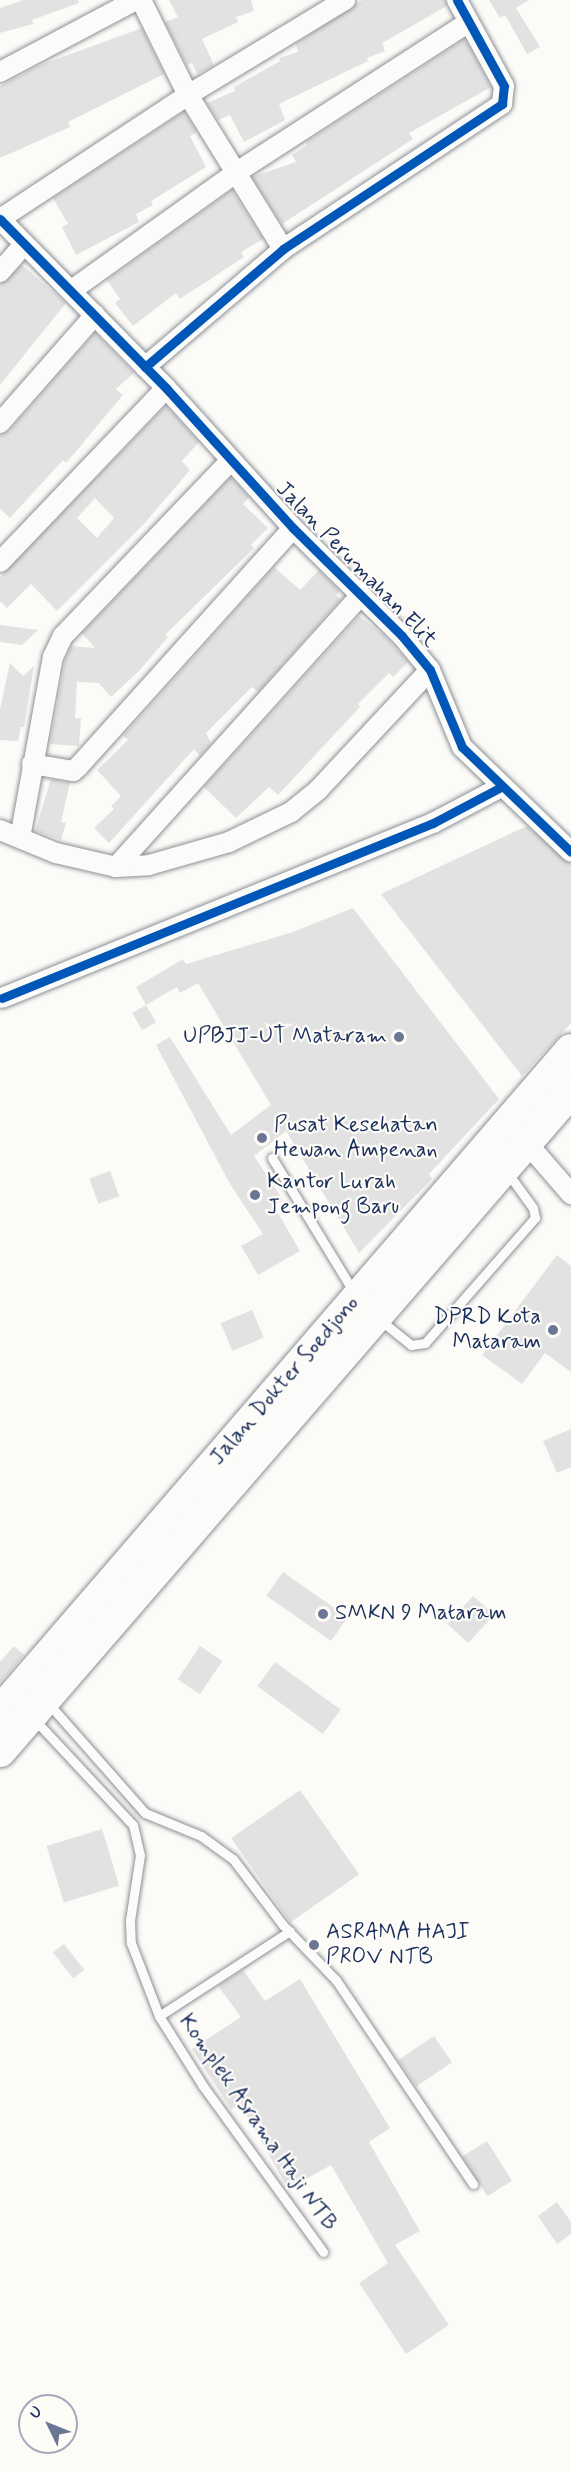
<!DOCTYPE html>
<html>
<head>
<meta charset="utf-8">
<style>
	body { margin:0 }
	#map { position:relative; width:571px; height:2472px; overflow:hidden; background:#fcfbf8; font-family:Mynerve,sans-serif }
	div>[style] { position:absolute }
	[style*='--x'] { left:calc(var(--x)*1px); top:calc(var(--y)*1px); width:calc(var(--w)*1px); rotate:calc(var(--a)*1deg) }
	.building>* { inset:0; background:#e2e2e2; transform-origin:0 0 }
	.roads { filter:drop-shadow(0 0 2px #8c9097) drop-shadow(0 0 2px #8c9097) }
	.service>* { height:9px; margin:-4.5px; padding:0 4.5px; transform-origin:4.5px; border-radius:4.5px; background:#fbfbf9 }
	.minor>* { height:20px; margin:-10px; padding:0 10px; transform-origin:10px; border-radius:10px; background:#fbfbf9 }
	.trunk>* { height:32px; margin:-16px; padding:0 16px; transform-origin:16px; border-radius:16px; background:#fbfbf9 }
	.cycleway>* { height:9px; margin:-4.5px; padding:0 4.5px; transform-origin:4.5px; border-radius:4.5px; background:#0057b8 }
	.dots>* { width:16px; height:16px; translate:-50% -50%; box-sizing:border-box; border:3px solid #fdfcf7; border-radius:50% }
	span { translate:-50% -50%; white-space:nowrap; text-align:center; line-height:1.15; -webkit-text-stroke:4.5px #fdfcf7; paint-order:stroke }
	.street-label { font-size:22px; color:#1b2f5e }
	.poi-label { font-size:22px; color:#1b2f5e }
	.right { translate:-100% -50%; text-align:right }
	.left { translate:0 -50%; text-align:left }
	.north { position:absolute; left:18px; top:2394px; width:60px; height:60px; box-sizing:border-box; background:#fdfcf7; border:2px solid #a3aaba; border-radius:50%; rotate:313deg; font-size:16px; font-weight:700; line-height:24px; text-align:center; color:#1b2f5e }
	.north::after { content:''; display:block; margin:auto; width:21px; height:27px; background:#6a7694; clip-path:polygon(50% 0,100% 100%,50% 72%,0 100%) }
</style>
</head>
<body>
<div id="map">
	<div class="building">
		<i style="clip-path:polygon(23px 0,78px 0,79px 3px,32px 20px,33px 24px,0 33px,0 8px)"></i>
		<i style="clip-path:polygon(169px 0,251px 0,254px 11px,236px 17px,238px 22px,202px 39px,214px 65px,197px 74px,192px 63px,187px 65px,165px 22px,178px 17px)"></i>
		<i style="clip-path:polygon(362px 0,445px 0,447px 6px,382px 43px,385px 51px,367px 58px,368px 61px,279px 104px,285px 120px,244px 142px,230px 115px,218px 120px,207px 103px,235px 91px,234px 87px,280px 61px,279px 58px,298px 52px,296px 44px)"></i>
		<i style="clip-path:polygon(489px 0,529px 0,516px 8px,540px 47px,527px 54px,505px 15px,500px 18px)"></i>
		<i style="clip-path:polygon(142px 28px,164px 74px,68px 122px,70px 127px,0 158px,0 86px,40px 65px)"></i>
		<i style="clip-path:polygon(465px 39px,491px 87px,409px 133px,413px 139px,282px 224px,252px 177px,296px 162px,292px 155px,307px 145px,306px 142px)"></i>
		<i style="clip-path:polygon(184px 112px,197px 132px,190px 136px,206px 167px,151px 201px,153px 205px,136px 214px,139px 222px,76px 255px,62px 227px,68px 224px,53px 198px)"></i>
		<i style="clip-path:polygon(232px 190px,263px 239px,241px 252px,244px 257px,180px 299px,176px 293px,133px 326px,115px 303px,120px 299px,107px 280px)"></i>
		<i style="clip-path:polygon(22px 265px,66px 303px,0 385px,0 284px)"></i>
		<i style="clip-path:polygon(95px 333px,134px 373px,116px 389px,123px 395px,77px 450px,66px 463px,63px 460px,10px 518px,0 509px,0 435px,9px 431px)"></i>
		<i style="clip-path:polygon(evenodd,166px 406px,199px 442px,182px 461px,190px 470px,144px 524px,57px 611px,31px 584px,7px 608px,0 601px,0 577px,166px 406px,95px 498px,114px 518px,97px 538px,77px 518px,95px 498px)"></i>
		<i style="clip-path:polygon(231px 477px,249px 497px,243px 504px,268px 528px,251px 545px,254px 548px,165px 635px,168px 637px,140px 670px,111px 697px,99px 683px,77px 682px,75px 718px,81px 718px,79px 746px,50px 744px,65px 661px,71px 646px,95px 648px,82px 633px)"></i>
		<i style="clip-path:polygon(274px 567px,300px 590px,319px 570px,340px 591px,336px 595px,341px 599px,258px 692px,252px 687px,206px 733px,211px 743px,200px 756px,194px 749px,109px 843px,94px 828px,114px 809px,111px 806px,121px 796px,97px 770px,128px 740px,123px 736px)"></i>
		<i style="clip-path:polygon(359px 616px,385px 636px,408px 662px,393px 677px,389px 673px,358px 704px,360px 707px,278px 795px,269px 787px,236px 818px,204px 787px)"></i>
		<i style="clip-path:polygon(0 625px,38px 630px,22px 645px,0 642px)"></i>
		<i style="clip-path:polygon(10px 663px,23px 676px,34px 666px,24px 727px,21px 727px,18px 741px,0 740px,0 709px)"></i>
		<i style="clip-path:polygon(51px 779px,70px 783px,61px 822px,66px 823px,61px 840px,35px 831px)"></i>
		<i style="clip-path:polygon(527px 826px,571px 864px,571px 1023px,522px 1076px,381px 894px)"></i>
		<i style="clip-path:polygon(353px 908px,499px 1099px,429px 1174px,432px 1179px,359px 1253px,286px 1131px,254px 1156px,283px 1200px,274px 1206px,300px 1251px,258px 1275px,241px 1246px,263px 1234px,230px 1184px,156px 1045px,170px 1037px,231px 1135px,271px 1105px,198px 983px,180px 993px,177px 987px,146px 1005px,136px 987px,183px 959px,186px 964px,293px 932px)"></i>
		<i style="left:146px;top:1005px;width:20px;height:16px;rotate:60deg"></i>
		<i style="left:110px;top:1171px;width:27px;height:22px;rotate:70deg"></i>
		<i style="clip-path:polygon(557px 1255px,571px 1266px,571px 1372px,545px 1353px,522px 1384px,482px 1355px)"></i>
		<i style="left:252px;top:1310px;width:30px;height:34px;rotate:67deg"></i>
		<i style="clip-path:polygon(571px 1429px,571px 1467px,557px 1473px,543px 1441px)"></i>
		<i style="left:283px;top:1572px;width:79px;height:29px;rotate:35deg"></i>
		<i style="left:473px;top:1596px;width:28px;height:38px;rotate:42deg"></i>
		<i style="clip-path:polygon(14px 1646px,24px 1655px,0 1683px,0 1662px)"></i>
		<i style="left:200px;top:1646px;width:27px;height:40px;rotate:34deg"></i>
		<i style="left:275px;top:1662px;width:81px;height:30px;rotate:36deg"></i>
		<i style="left:300px;top:1790px;width:103px;height:84px;rotate:55deg"></i>
		<i style="left:102px;top:1829px;width:59px;height:58px;rotate:73deg"></i>
		<i style="left:64px;top:1944px;width:33px;height:14px;rotate:52deg"></i>
		<i style="clip-path:polygon(243px 1970px,265px 2001px,300px 1979px,390px 2128px,369px 2142px,420px 2231px,395px 2245px,449px 2325px,406px 2354px,359px 2283px,388px 2263px,331px 2165px,288px 2189px,240px 2103px,231px 2109px,192px 2049px,241px 2017px,218px 1986px)"></i>
		<i style="left:434px;top:2036px;width:32px;height:43px;rotate:56deg"></i>
		<i style="left:487px;top:2141px;width:47px;height:29px;rotate:58deg"></i>
		<i style="clip-path:polygon(557px 2202px,571px 2222px,571px 2234px,557px 2244px,538px 2216px)"></i>
	</div>
	<div class="roads">
		<div class="service">
			<i style="--x:272;--y:1158;--w:159;--a:58.6"></i>
			<i style="--x:379;--y:1319;--w:41;--a:39.1"></i>
			<i style="--x:411;--y:1345;--w:14;--a:-8"></i>
			<i style="--x:425;--y:1343;--w:167;--a:-48.7"></i>
			<i style="--x:535;--y:1218;--w:10;--a:-101"></i>
			<i style="--x:533;--y:1208;--w:44;--a:-125.8"></i>
			<i style="--x:48;--y:1703;--w:147;--a:48.6"></i>
			<i style="--x:34;--y:1719;--w:145;--a:47"></i>
			<i style="--x:133;--y:1825;--w:31;--a:77"></i>
			<i style="--x:140;--y:1855;--w:66;--a:98.7"></i>
			<i style="--x:130;--y:1920;--w:23;--a:88"></i>
			<i style="--x:131;--y:1943;--w:78;--a:69"></i>
			<i style="--x:159;--y:2016;--w:83;--a:57.8"></i>
			<i style="--x:203;--y:2086;--w:205;--a:54.1"></i>
			<i style="--x:145;--y:1813;--w:61;--a:22.3"></i>
			<i style="--x:201;--y:1836;--w:39;--a:36"></i>
			<i style="--x:233;--y:1859;--w:83;--a:52.9"></i>
			<i style="--x:283;--y:1925;--w:76;--a:46.1"></i>
			<i style="--x:336;--y:1980;--w:246;--a:56.1"></i>
			<i style="--x:159;--y:2016;--w:156;--a:-33"></i>
		</div>
		<div class="minor">
			<i style="--x:141;--y:0;--w:106;--a:63.7"></i>
			<i style="--x:188;--y:95;--w:181;--a:58.3"></i>
			<i style="--x:0;--y:72;--w:154;--a:-27.9"></i>
			<i style="--x:0;--y:219;--w:237;--a:45.5"></i>
			<i style="--x:166;--y:388;--w:189;--a:47.8"></i>
			<i style="--x:293;--y:528;--w:153;--a:44.7"></i>
			<i style="--x:402;--y:636;--w:44;--a:50.5"></i>
			<i style="--x:430;--y:670;--w:83;--a:67.4"></i>
			<i style="--x:462;--y:747;--w:151;--a:43.9"></i>
			<i style="--x:0;--y:219;--w:225;--a:-33.4"></i>
			<i style="--x:188;--y:95;--w:184;--a:-31.2"></i>
			<i style="--x:0;--y:272;--w:35;--a:-49"></i>
			<i style="--x:72;--y:290;--w:203;--a:-35.6"></i>
			<i style="--x:237;--y:172;--w:276;--a:-32.9"></i>
			<i style="--x:145;--y:367;--w:182;--a:-40.5"></i>
			<i style="--x:283;--y:249;--w:263;--a:-33.5"></i>
			<i style="--x:502;--y:104;--w:18;--a:-84"></i>
			<i style="--x:504;--y:86;--w:98;--a:-118.7"></i>
			<i style="--x:0;--y:423;--w:144;--a:-48.7"></i>
			<i style="--x:0;--y:562;--w:240;--a:-46.3"></i>
			<i style="--x:32;--y:764;--w:42;--a:9.7"></i>
			<i style="--x:73;--y:771;--w:6;--a:-39"></i>
			<i style="--x:78;--y:767;--w:321;--a:-48"></i>
			<i style="--x:0;--y:830;--w:61;--a:22.3"></i>
			<i style="--x:56;--y:853;--w:62;--a:13.1"></i>
			<i style="--x:116;--y:867;--w:33;--a:-3"></i>
			<i style="--x:149;--y:865;--w:83;--a:-16"></i>
			<i style="--x:229;--y:842;--w:69;--a:-25.8"></i>
			<i style="--x:291;--y:812;--w:35;--a:-39"></i>
			<i style="--x:318;--y:790;--w:164;--a:-47"></i>
			<i style="--x:20;--y:838;--w:184;--a:-79.7"></i>
			<i style="--x:53;--y:657;--w:23;--a:-65"></i>
			<i style="--x:63;--y:636;--w:240;--a:-46.3"></i>
			<i style="--x:116;--y:867;--w:365;--a:-48"></i>
			<i style="--x:2;--y:998;--w:465;--a:-22.1"></i>
			<i style="--x:433;--y:823;--w:77;--a:-27.9"></i>
			<i style="--x:526;--y:1142;--w:69;--a:49.1"></i>
		</div>
		<div class="trunk">
			<i style="--x:0;--y:1712;--w:874;--a:-49.22"></i>
			<i style="--x:0;--y:1751;--w:873;--a:-49.14"></i>
		</div>
	</div>
	<div class="cycleway">
		<i style="--x:0;--y:219;--w:237;--a:45.5"></i>
		<i style="--x:166;--y:388;--w:189;--a:47.8"></i>
		<i style="--x:293;--y:528;--w:153;--a:44.7"></i>
		<i style="--x:402;--y:636;--w:44;--a:50.5"></i>
		<i style="--x:430;--y:670;--w:83;--a:67.4"></i>
		<i style="--x:462;--y:747;--w:151;--a:43.9"></i>
		<i style="--x:145;--y:367;--w:182;--a:-40.5"></i>
		<i style="--x:283;--y:249;--w:263;--a:-33.5"></i>
		<i style="--x:502;--y:104;--w:18;--a:-84"></i>
		<i style="--x:504;--y:86;--w:98;--a:-118.7"></i>
		<i style="--x:2;--y:998;--w:465;--a:-22.1"></i>
		<i style="--x:433;--y:823;--w:77;--a:-27.9"></i>
	</div>
	<div class="dots">
		<i style="left:399px;top:1037px;background:#6a7694"></i>
		<i style="left:262px;top:1138px;background:#6a7694"></i>
		<i style="left:255px;top:1195px;background:#6a7694"></i>
		<i style="left:553px;top:1330px;background:#6a7694"></i>
		<i style="left:323px;top:1614px;background:#6a7694"></i>
		<i style="left:314px;top:1945px;background:#6a7694"></i>
	</div>
	<div class="street-label">
		<span style="left:356px;top:565px;rotate:46deg">Jalan Perumahan Elit</span>
		<span style="left:285px;top:1381px;rotate:-49deg">Jalan Dokter Soedjono</span>
		<span style="left:257px;top:2123px;rotate:55deg">Komplek Asrama Haji NTB</span>
	</div>
	<div class="poi-label">
		<span class="right" style="left:387px;top:1037px">UPBJJ-UT Mataram</span>
		<span class="left" style="left:274px;top:1138px">Pusat Kesehatan<br>Hewan Ampenan</span>
		<span class="left" style="left:267px;top:1195px">Kantor Lurah<br>Jempong Baru</span>
		<span class="right" style="left:541px;top:1330px">DPRD Kota<br>Mataram</span>
		<span class="left" style="left:335px;top:1614px">SMKN 9 Mataram</span>
		<span class="left" style="left:326px;top:1945px">ASRAMA HAJI<br>PROV NTB</span>
	</div>
	<div class="north">U</div>
</div>
</body>
</html>
